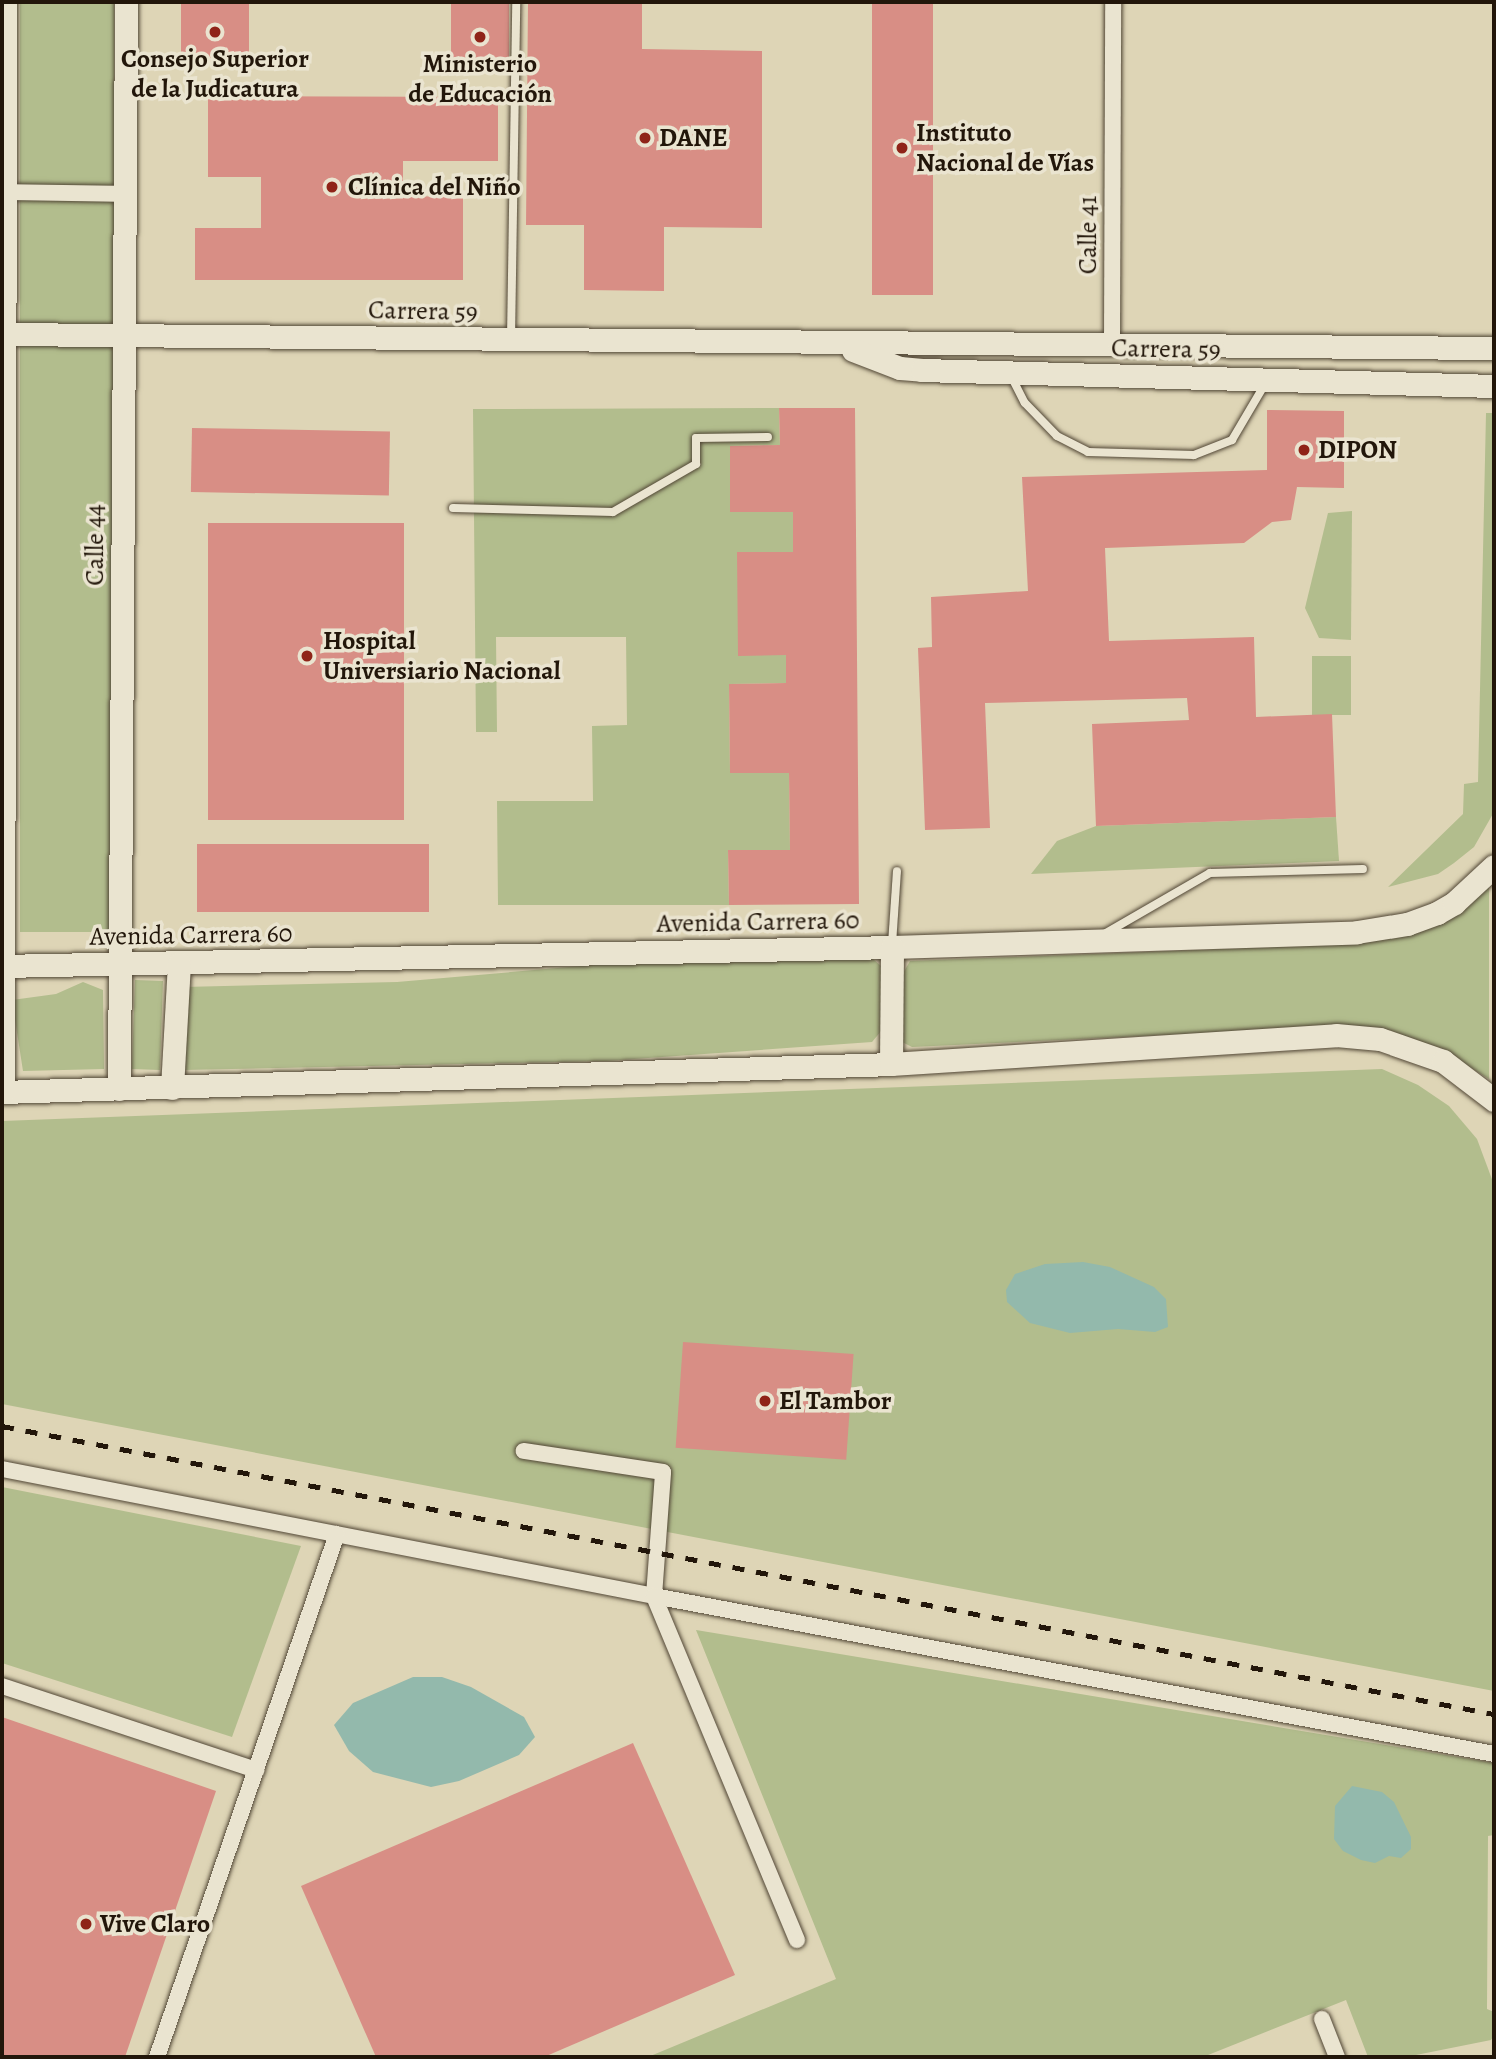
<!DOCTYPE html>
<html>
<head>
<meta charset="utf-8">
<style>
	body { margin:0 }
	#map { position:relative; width:1496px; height:2059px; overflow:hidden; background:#ded5b6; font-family:Alegreya,serif }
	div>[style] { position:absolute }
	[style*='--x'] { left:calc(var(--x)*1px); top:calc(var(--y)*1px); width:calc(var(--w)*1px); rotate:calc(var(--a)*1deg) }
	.green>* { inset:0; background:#b2bd8d; transform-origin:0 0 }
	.water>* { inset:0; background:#93b9ac }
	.building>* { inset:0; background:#d88e85; transform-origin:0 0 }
	.roads { filter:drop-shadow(0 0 2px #514635) drop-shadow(0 0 2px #514635) }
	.lane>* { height:8px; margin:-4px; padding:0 4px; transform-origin:4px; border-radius:4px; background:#eae4d0 }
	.street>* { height:16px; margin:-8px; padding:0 8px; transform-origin:8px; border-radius:8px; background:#eae4d0 }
	.secondary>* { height:23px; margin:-11.5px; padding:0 11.5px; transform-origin:11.5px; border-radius:11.5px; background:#eae4d0 }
	.rail>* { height:5px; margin-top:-2.5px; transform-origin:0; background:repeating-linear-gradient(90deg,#22160a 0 12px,transparent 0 24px) }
	.dots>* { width:19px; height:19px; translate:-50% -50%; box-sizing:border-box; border:4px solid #eae4d0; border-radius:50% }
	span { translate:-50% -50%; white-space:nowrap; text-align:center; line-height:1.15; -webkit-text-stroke:7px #eae4d0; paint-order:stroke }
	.poi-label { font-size:26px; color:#22160a; font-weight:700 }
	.left { translate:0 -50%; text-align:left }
	.street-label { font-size:26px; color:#22160a }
	.frame { position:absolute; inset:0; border:4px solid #22160a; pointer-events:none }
</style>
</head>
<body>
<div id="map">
	<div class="green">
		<i style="left:20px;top:2px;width:94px;height:930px"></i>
		<i style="clip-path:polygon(779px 408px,780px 445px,730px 446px,731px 512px,793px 512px,793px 552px,738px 655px,786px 655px,786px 683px,729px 684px,730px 773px,789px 773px,790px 850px,728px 851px,729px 905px,498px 905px,497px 801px,593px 801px,592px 726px,627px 725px,626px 637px,496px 637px,497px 732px,476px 732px,473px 409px)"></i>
		<i style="clip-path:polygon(1486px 413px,1494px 413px,1494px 812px,1474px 847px,1454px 863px,1438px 874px,1388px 887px,1463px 814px,1464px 784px,1478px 782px)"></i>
		<i style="clip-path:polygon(1352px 511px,1351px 640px,1319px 638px,1305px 608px,1328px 513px)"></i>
		<i style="left:1312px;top:656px;width:39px;height:59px"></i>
		<i style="clip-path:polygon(1336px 817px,1339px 861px,1031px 874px,1057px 841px,1096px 826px)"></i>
		<i style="clip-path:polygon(1489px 886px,1489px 1079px,1437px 1047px,1358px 1026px,912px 1047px,902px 1042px,901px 977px,910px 961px,1351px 944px,1434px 924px,1466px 909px)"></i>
		<i style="clip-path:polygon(873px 959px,881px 966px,882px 1030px,872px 1042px,606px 1061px,183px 1070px,183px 987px,397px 982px,603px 964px)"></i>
		<i style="left:135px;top:980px;width:28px;height:89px;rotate:2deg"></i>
		<i style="clip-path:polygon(83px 982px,103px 990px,104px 1069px,23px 1071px,12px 1000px,56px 994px)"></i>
		<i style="clip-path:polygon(1382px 1069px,1418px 1085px,1449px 1106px,1477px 1139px,1493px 1182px,1494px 1691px,2px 1404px,2px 1121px)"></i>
		<i style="clip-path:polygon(2px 1487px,301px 1546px,232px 1737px,2px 1663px)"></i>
		<i style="clip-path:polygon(696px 1630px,1494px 1763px,1494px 1835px,1488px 1836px,1487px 2009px,1494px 2012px,1494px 2035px,1491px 2040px,1406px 2057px,1368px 2057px,1346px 2000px,1203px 2057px,648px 2057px,836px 1979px)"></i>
	</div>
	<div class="water">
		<i style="clip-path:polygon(1083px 1262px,1110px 1267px,1154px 1287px,1166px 1299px,1168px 1327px,1155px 1332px,1118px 1329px,1070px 1333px,1030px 1323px,1007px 1302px,1006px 1290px,1015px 1274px,1045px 1264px)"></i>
		<i style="clip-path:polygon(413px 1677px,442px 1677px,471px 1687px,524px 1717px,535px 1737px,519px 1755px,459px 1781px,431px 1787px,373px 1772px,349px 1751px,334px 1725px,353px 1703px)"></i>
		<i style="clip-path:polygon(1352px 1786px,1382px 1792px,1394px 1802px,1411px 1837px,1411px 1849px,1401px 1858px,1389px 1856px,1375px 1863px,1361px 1860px,1343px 1851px,1334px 1839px,1335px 1806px)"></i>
	</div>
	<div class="building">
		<i style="left:181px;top:2px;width:68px;height:60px"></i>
		<i style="left:451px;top:2px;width:58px;height:69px"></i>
		<i style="clip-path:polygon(528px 2px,642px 2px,642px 49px,762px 51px,762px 228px,664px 227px,664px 291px,584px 290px,584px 225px,526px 225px)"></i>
		<i style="left:872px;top:2px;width:61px;height:293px"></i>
		<i style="clip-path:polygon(208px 96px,498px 97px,498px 161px,403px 161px,403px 196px,463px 197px,463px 280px,195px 280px,195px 228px,261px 228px,261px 177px,208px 177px)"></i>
		<i style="clip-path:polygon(779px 408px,855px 408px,859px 904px,729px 905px,728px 850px,790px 850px,789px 773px,730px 773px,729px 684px,786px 683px,786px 655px,738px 656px,737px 552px,793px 552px,793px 512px,730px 512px,730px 446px,780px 445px)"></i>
		<i style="clip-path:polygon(1267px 410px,1344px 411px,1344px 488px,1297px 487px,1291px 520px,1272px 522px,1244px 543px,1105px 548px,1109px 641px,1254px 637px,1256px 717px,1332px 714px,1336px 817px,1096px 826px,1092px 724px,1189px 720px,1187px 698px,985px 703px,990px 828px,925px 830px,918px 648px,932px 647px,931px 597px,1028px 591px,1022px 477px,1267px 470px)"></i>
		<i style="left:192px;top:428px;width:198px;height:64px;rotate:1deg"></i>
		<i style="left:208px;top:523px;width:196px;height:297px"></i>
		<i style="left:197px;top:844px;width:232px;height:68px"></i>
		<i style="left:683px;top:1342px;width:171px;height:106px;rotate:4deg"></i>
		<i style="clip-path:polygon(2px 1717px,216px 1791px,125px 2057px,2px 2057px)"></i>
		<i style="clip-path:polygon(633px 1743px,735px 1975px,544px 2057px,376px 2057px,301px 1886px)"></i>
	</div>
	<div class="roads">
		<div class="lane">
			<i style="--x:511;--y:338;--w:336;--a:-89.1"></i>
			<i style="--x:1011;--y:376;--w:30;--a:63"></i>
			<i style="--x:1025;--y:403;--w:46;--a:45.9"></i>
			<i style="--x:1057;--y:436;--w:35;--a:27"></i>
			<i style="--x:1088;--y:452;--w:106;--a:1.6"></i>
			<i style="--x:1194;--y:455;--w:41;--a:-21.5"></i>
			<i style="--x:1232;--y:440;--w:65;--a:-59.5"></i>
			<i style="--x:453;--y:508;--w:160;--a:1.4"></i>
			<i style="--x:613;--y:512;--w:96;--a:-30"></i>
			<i style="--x:696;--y:464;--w:26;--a:-90"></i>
			<i style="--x:696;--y:438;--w:72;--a:-0.8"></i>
			<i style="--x:1106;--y:933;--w:120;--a:-30"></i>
			<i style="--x:1210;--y:873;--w:153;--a:-1.5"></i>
			<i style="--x:892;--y:944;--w:73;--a:-86.1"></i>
		</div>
		<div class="street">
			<i style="--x:2;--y:192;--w:123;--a:0.9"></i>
			<i style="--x:1112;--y:342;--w:340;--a:-89.8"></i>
			<i style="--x:2;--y:1469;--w:664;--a:11.02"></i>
			<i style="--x:654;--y:1596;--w:124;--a:-85.8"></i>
			<i style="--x:663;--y:1472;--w:141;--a:-171.4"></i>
			<i style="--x:2;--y:1686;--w:268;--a:18.3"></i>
			<i style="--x:797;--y:1940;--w:373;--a:-112.6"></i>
			<i style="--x:654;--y:1596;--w:855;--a:10.65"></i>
			<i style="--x:1322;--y:2019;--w:41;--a:68.5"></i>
			<i style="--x:157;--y:2057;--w:553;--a:-71.01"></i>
		</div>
		<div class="secondary">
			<i style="--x:4;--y:334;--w:1490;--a:0.54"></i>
			<i style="--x:853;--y:350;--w:50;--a:21"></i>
			<i style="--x:900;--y:368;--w:22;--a:5"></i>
			<i style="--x:922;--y:370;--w:572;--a:1.6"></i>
			<i style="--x:2;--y:966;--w:890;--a:-1.22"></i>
			<i style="--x:892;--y:947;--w:465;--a:-1.8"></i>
			<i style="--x:1357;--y:932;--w:51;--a:-9.1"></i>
			<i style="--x:1407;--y:924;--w:32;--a:-20"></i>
			<i style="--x:1437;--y:913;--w:20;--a:-30"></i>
			<i style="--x:1454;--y:903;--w:54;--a:-42.8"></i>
			<i style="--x:891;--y:1064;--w:117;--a:-89.5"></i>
			<i style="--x:172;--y:1088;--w:124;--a:-86.8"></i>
			<i style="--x:119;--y:1089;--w:1087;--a:-89.63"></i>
			<i style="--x:2;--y:1092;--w:889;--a:-1.8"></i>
			<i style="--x:891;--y:1064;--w:446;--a:-3.7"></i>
			<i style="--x:1336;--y:1035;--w:44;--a:5.2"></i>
			<i style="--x:1380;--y:1039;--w:67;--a:19.2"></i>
			<i style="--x:1443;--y:1061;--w:64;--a:37.4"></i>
			<i style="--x:3;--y:1092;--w:1090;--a:-89.89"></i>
		</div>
	</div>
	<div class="rail">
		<i style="--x:2;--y:1426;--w:1520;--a:10.93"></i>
	</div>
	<div class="dots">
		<i style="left:215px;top:32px;background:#8f2418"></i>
		<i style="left:480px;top:37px;background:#8f2418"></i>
		<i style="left:645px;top:138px;background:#8f2418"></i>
		<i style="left:902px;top:148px;background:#8f2418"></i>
		<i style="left:332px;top:187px;background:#8f2418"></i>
		<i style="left:1304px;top:450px;background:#8f2418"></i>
		<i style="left:307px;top:656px;background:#8f2418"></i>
		<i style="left:765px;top:1401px;background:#8f2418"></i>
		<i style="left:86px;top:1924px;background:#8f2418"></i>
	</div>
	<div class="poi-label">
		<span style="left:215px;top:74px">Consejo Superior<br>de la Judicatura</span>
		<span style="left:480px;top:79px">Ministerio<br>de Educación</span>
		<span class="left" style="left:916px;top:148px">Instituto<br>Nacional de Vías</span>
		<span class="left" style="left:659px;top:138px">DANE</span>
		<span class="left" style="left:348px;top:187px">Clínica del Niño</span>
		<span class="left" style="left:1318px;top:450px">DIPON</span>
		<span class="left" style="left:323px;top:656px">Hospital<br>Universiario Nacional</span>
		<span class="left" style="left:779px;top:1401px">El Tambor</span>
		<span class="left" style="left:100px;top:1924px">Vive Claro</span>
	</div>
	<div class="street-label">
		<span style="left:1088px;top:235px;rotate:-90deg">Calle 41</span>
		<span style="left:423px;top:311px;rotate:1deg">Carrera 59</span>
		<span style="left:1166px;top:349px;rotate:1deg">Carrera 59</span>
		<span style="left:95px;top:545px;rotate:-90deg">Calle 44</span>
		<span style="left:758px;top:922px;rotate:-1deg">Avenida Carrera 60</span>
		<span style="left:191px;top:935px;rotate:-1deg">Avenida Carrera 60</span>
	</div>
	<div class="frame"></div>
</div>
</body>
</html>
